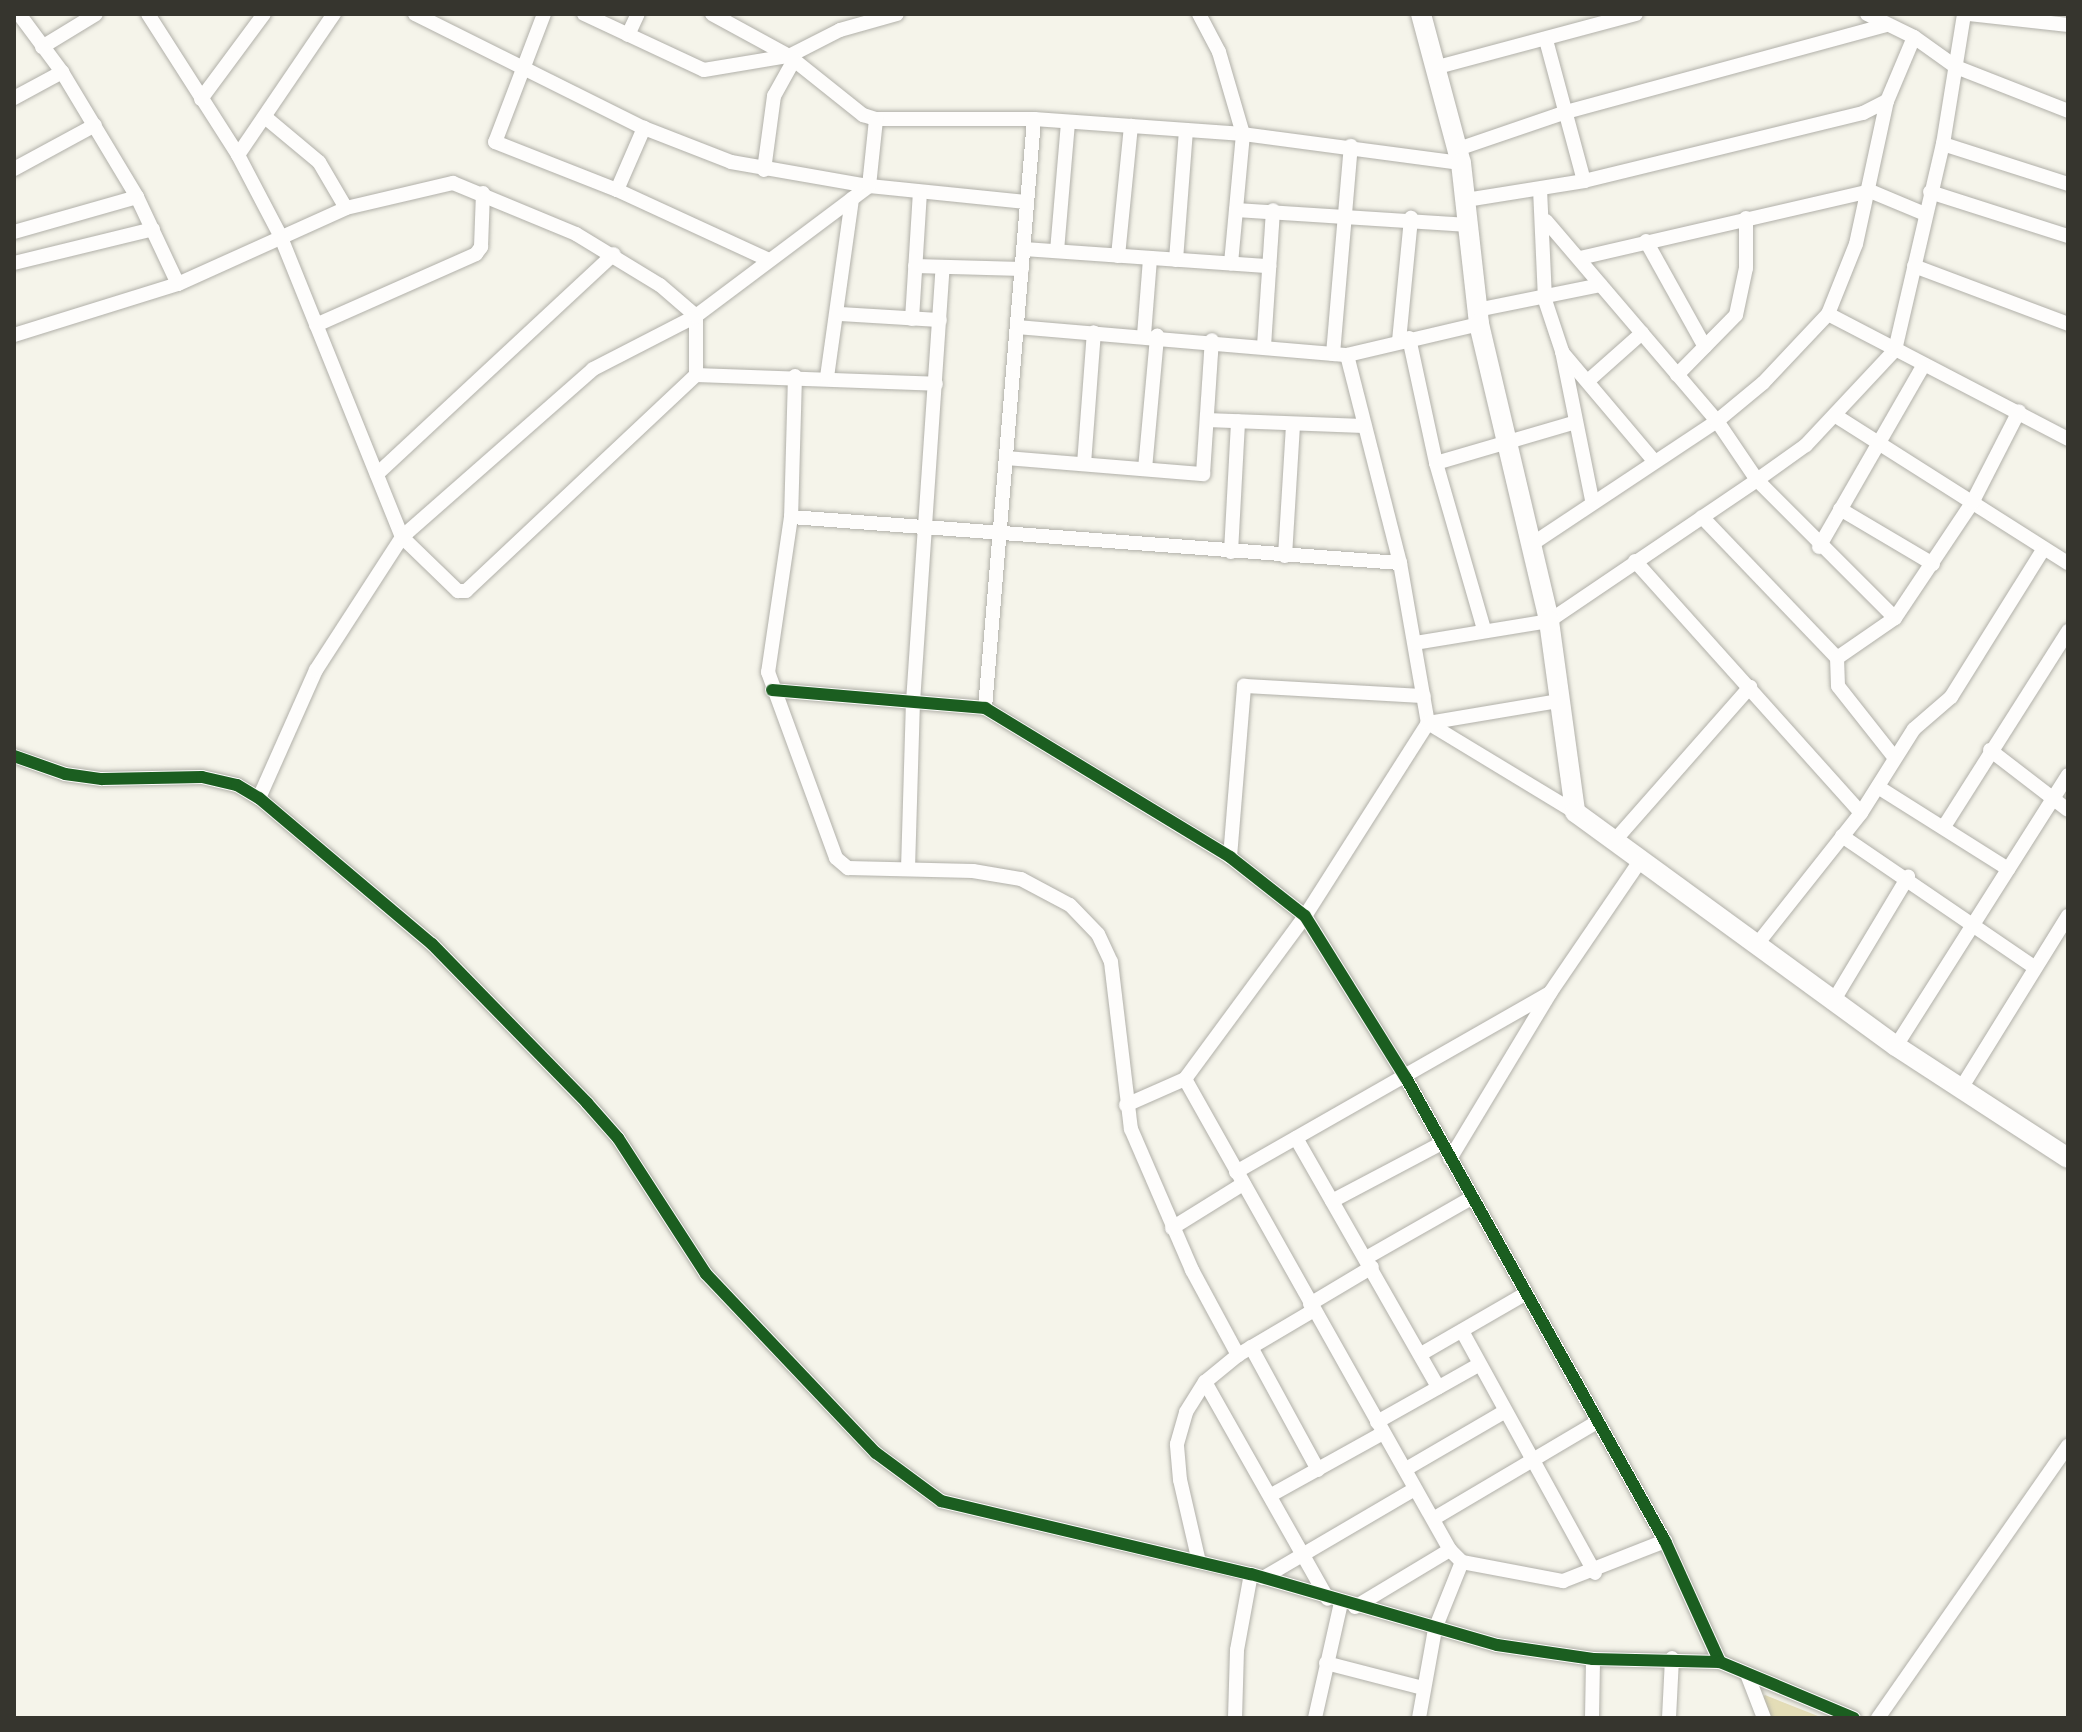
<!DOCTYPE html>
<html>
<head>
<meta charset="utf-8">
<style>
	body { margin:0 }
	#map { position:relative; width:2082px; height:1732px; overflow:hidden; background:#f5f4ea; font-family:Inter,sans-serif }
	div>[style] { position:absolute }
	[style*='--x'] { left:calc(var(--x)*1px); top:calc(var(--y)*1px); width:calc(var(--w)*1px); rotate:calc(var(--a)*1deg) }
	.green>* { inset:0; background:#e4ddb7 }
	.roads { filter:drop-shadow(0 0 2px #b1b0a9) drop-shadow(0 0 2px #b1b0a9) }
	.minor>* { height:14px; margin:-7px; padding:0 7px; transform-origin:7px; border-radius:7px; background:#fefdfc }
	.secondary>* { height:20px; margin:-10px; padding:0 10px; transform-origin:10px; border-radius:10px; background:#fefdfc }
	.cycleway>* { height:12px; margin:-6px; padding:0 6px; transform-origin:6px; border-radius:6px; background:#1b5e20 }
	span { translate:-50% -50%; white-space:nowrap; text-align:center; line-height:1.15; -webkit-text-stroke:6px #fff; paint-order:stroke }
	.frame { position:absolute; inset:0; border:16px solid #36352e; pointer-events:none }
</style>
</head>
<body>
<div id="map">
	<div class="green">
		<i style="clip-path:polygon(1765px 1695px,1823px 1718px,1768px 1718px,1762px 1699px)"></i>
	</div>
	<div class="roads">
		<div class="minor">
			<i style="--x:19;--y:14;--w:72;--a:53.4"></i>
			<i style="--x:62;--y:72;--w:146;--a:59"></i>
			<i style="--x:137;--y:197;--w:96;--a:64.8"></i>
			<i style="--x:148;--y:14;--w:167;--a:57.4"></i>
			<i style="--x:238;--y:155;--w:90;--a:62.3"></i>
			<i style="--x:280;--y:235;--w:326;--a:68"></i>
			<i style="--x:402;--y:537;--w:78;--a:44"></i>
			<i style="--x:458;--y:591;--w:8;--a:0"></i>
			<i style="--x:466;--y:591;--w:316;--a:-43.2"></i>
			<i style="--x:696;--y:375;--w:240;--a:2.1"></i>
			<i style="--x:415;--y:14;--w:256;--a:26.5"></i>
			<i style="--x:644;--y:128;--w:93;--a:21.3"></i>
			<i style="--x:731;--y:162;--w:140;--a:9.9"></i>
			<i style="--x:869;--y:186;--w:158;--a:5.8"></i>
			<i style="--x:544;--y:14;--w:137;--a:110.9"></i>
			<i style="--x:495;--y:142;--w:131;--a:21.5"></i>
			<i style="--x:617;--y:190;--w:167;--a:24.7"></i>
			<i style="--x:584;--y:14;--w:132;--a:25"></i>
			<i style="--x:704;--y:70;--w:86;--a:-9.4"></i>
			<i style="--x:789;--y:56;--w:57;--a:-27"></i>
			<i style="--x:840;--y:30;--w:59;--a:-15.7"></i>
			<i style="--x:712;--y:14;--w:88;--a:28.6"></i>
			<i style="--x:789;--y:56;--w:95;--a:38.6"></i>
			<i style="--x:863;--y:115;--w:14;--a:17"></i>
			<i style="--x:876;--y:119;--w:158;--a:0"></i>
			<i style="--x:1034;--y:119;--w:210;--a:4.1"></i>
			<i style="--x:1243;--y:134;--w:220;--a:7.6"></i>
			<i style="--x:1199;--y:14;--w:43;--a:62.2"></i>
			<i style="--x:1219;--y:52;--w:85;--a:73.7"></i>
			<i style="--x:1243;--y:134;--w:130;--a:95.3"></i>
			<i style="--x:1867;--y:14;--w:52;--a:26.1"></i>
			<i style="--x:1914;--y:37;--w:52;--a:35.5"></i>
			<i style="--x:1956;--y:67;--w:120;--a:21.4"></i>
			<i style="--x:1969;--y:14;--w:100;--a:6.3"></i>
			<i style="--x:628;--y:35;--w:23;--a:-65"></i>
			<i style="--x:1546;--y:40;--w:146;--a:74.9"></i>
			<i style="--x:42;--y:47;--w:63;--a:-31.4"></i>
			<i style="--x:1434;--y:68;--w:209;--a:-15"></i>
			<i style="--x:14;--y:98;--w:55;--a:-28.4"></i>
			<i style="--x:201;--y:99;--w:106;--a:-53.5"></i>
			<i style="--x:265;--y:117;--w:70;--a:39.8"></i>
			<i style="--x:319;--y:162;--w:53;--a:59.6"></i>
			<i style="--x:1943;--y:144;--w:131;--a:17.7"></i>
			<i style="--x:1458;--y:149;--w:114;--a:-18.9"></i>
			<i style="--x:1566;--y:112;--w:332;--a:-15.2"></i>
			<i style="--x:238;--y:155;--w:171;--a:-55.8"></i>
			<i style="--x:14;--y:169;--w:92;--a:-28.5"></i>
			<i style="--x:764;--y:170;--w:75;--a:-82.3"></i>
			<i style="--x:774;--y:96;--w:41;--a:-60.9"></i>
			<i style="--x:1540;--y:189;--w:111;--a:87.4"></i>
			<i style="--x:1545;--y:300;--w:54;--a:71.6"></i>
			<i style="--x:1562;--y:351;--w:152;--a:78.6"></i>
			<i style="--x:617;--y:190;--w:68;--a:-66.5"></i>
			<i style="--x:1930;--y:192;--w:145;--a:17.7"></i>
			<i style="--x:1466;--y:200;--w:120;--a:-9.1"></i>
			<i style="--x:1584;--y:181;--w:287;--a:-13.7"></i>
			<i style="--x:1863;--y:113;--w:27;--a:-27"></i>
			<i style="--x:1887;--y:101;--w:69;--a:-67.1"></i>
			<i style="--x:1236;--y:210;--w:233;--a:3.7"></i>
			<i style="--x:14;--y:232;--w:128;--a:-15.9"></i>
			<i style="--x:1646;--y:241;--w:121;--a:60.9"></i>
			<i style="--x:1024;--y:249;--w:246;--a:4"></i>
			<i style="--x:1057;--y:251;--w:129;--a:-85.1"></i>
			<i style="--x:1118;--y:256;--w:131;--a:-84.3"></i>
			<i style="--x:1580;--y:258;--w:298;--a:-13"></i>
			<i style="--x:1870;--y:191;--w:60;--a:22.7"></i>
			<i style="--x:1176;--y:260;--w:130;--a:-85.6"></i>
			<i style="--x:14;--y:263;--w:143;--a:-13.7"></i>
			<i style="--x:915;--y:266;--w:107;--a:1.6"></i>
			<i style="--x:1914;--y:266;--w:165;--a:20.6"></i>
			<i style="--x:1477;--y:310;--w:126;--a:-11.4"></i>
			<i style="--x:839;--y:314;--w:101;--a:3.4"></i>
			<i style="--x:1828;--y:314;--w:271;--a:27.5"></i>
			<i style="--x:912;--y:319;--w:127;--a:-86.4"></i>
			<i style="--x:316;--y:325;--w:175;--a:-23.9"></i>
			<i style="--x:476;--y:254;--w:9;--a:-54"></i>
			<i style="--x:481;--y:247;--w:54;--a:-87.9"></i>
			<i style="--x:1018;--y:327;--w:330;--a:4.9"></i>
			<i style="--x:1347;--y:355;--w:215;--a:75.7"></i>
			<i style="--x:1400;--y:563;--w:162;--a:80.1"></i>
			<i style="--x:1428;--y:723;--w:172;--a:31.2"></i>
			<i style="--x:14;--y:335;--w:172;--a:-17.3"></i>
			<i style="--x:178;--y:284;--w:184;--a:-24.3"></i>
			<i style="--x:346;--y:208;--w:110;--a:-13.2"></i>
			<i style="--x:453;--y:183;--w:133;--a:22.5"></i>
			<i style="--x:576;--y:234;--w:98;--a:31.3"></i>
			<i style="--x:660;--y:285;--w:48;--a:40.7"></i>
			<i style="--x:696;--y:316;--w:59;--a:90"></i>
			<i style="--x:1144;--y:335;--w:77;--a:-85.5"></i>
			<i style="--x:1409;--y:338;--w:128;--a:77.8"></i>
			<i style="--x:1436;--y:463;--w:173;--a:73.9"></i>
			<i style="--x:1399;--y:341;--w:124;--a:-84.4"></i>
			<i style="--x:1264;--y:346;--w:136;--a:-86.2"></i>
			<i style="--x:1562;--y:352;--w:143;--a:49.8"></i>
			<i style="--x:1333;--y:354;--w:209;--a:-85.1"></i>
			<i style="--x:1347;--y:355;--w:136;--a:-13.2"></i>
			<i style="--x:1677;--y:375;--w:84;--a:-45.5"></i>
			<i style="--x:1736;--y:315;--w:48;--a:-78"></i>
			<i style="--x:1746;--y:268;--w:50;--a:-90"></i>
			<i style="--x:795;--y:376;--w:141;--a:91.6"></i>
			<i style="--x:791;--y:517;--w:157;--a:98.4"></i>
			<i style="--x:768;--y:672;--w:198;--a:69.9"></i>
			<i style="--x:836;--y:858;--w:16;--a:40"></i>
			<i style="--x:848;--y:868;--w:125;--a:1.4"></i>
			<i style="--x:973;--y:871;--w:49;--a:9.5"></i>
			<i style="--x:1021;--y:879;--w:55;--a:28"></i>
			<i style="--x:1070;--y:905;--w:40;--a:46"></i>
			<i style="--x:1098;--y:934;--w:31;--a:65"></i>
			<i style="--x:1111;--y:962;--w:168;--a:83.2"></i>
			<i style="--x:1131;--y:1129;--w:154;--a:66.6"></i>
			<i style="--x:1192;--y:1270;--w:97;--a:61.6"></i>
			<i style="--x:827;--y:377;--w:180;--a:-82"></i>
			<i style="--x:1589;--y:380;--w:71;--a:-41.6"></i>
			<i style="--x:1836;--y:416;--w:275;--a:32.4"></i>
			<i style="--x:1207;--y:420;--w:156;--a:2.2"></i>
			<i style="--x:1007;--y:458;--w:197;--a:4.7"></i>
			<i style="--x:1203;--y:474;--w:134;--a:-86.2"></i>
			<i style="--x:1436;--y:463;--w:143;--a:-16.3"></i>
			<i style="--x:1084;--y:464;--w:132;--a:-85.7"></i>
			<i style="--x:1145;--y:469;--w:134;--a:-84.8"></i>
			<i style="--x:377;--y:474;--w:323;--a:-42.9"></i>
			<i style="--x:1840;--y:509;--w:108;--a:30.6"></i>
			<i style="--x:791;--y:517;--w:611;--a:4.32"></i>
			<i style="--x:1702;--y:517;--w:195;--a:46.2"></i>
			<i style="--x:1532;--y:544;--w:222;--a:-33.6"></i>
			<i style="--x:1717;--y:421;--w:60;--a:-39.6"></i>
			<i style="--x:1763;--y:383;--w:95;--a:-46.7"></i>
			<i style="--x:1828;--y:314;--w:75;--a:-68.2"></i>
			<i style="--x:1856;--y:244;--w:146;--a:-77.8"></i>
			<i style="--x:1819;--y:547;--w:209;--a:-60.1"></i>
			<i style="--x:1231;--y:552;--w:131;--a:-86.9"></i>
			<i style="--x:1285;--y:556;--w:132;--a:-86.5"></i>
			<i style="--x:1635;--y:561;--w:338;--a:48.1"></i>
			<i style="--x:1895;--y:618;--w:195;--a:-135"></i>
			<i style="--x:1757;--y:480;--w:60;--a:-35.5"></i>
			<i style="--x:1806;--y:445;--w:130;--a:-46.9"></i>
			<i style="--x:1895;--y:350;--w:212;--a:-76.9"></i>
			<i style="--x:1943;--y:144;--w:132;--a:-80.8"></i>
			<i style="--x:1415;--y:643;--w:136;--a:-9.3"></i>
			<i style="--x:1549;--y:621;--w:251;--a:-34.1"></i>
			<i style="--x:1757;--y:480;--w:71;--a:-124.1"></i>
			<i style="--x:1717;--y:421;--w:263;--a:-130.5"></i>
			<i style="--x:772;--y:690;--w:214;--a:4.8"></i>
			<i style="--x:985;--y:708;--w:287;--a:31.3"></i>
			<i style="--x:1230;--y:857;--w:95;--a:38.2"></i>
			<i style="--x:1305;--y:916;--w:191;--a:58.1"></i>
			<i style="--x:1406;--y:1078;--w:531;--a:60.78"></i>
			<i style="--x:1665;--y:1541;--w:133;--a:65.6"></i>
			<i style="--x:985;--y:708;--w:591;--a:-85.24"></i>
			<i style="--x:1990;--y:750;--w:98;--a:37.6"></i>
			<i style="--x:14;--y:756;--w:54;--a:19.4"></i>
			<i style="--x:65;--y:774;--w:37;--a:8"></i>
			<i style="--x:102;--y:779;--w:100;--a:-1.1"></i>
			<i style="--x:202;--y:777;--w:36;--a:13"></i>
			<i style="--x:237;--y:785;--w:26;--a:31"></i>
			<i style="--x:259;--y:798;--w:226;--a:40.2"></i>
			<i style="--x:432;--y:944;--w:222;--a:45.7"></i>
			<i style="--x:587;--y:1103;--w:47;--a:48.5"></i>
			<i style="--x:618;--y:1138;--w:162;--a:57.1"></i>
			<i style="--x:706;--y:1274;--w:247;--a:46.5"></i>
			<i style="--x:876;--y:1453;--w:81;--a:36.4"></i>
			<i style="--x:941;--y:1501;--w:318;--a:13.3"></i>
			<i style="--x:1251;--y:1574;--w:256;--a:16.1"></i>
			<i style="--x:1497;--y:1645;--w:97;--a:8.3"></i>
			<i style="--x:1593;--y:1659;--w:127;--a:1.4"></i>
			<i style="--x:1720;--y:1662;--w:145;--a:22.7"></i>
			<i style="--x:1894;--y:757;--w:90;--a:-128.3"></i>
			<i style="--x:1838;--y:686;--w:28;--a:-92"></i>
			<i style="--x:1837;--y:658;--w:70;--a:-34.6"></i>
			<i style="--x:1895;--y:618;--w:138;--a:-56.2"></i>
			<i style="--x:1972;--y:503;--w:103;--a:-62.9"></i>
			<i style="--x:1878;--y:787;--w:154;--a:32.2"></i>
			<i style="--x:259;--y:798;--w:140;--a:-66"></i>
			<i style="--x:316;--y:670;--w:158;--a:-57.1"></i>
			<i style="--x:402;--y:537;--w:254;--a:-41.3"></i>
			<i style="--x:593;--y:369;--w:116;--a:-27.2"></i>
			<i style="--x:696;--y:316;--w:216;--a:-36.9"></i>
			<i style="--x:869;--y:186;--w:67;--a:-84"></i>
			<i style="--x:1945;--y:825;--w:230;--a:-57.6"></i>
			<i style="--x:1842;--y:836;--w:232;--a:34.3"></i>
			<i style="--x:1616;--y:839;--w:203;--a:-48.6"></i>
			<i style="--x:1230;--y:857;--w:172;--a:-85.3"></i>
			<i style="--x:1244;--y:686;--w:180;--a:3.2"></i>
			<i style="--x:908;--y:869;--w:167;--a:-88.3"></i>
			<i style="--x:913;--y:702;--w:436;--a:-86.1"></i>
			<i style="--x:1758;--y:943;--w:166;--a:-51.6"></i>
			<i style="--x:1861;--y:813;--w:99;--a:-57.8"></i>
			<i style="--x:1914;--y:729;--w:49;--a:-40.9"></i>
			<i style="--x:1951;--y:697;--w:173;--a:-58"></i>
			<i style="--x:1834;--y:1000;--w:144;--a:-59"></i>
			<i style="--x:1896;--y:1046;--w:321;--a:-57.6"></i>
			<i style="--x:1185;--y:1079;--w:540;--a:60.64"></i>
			<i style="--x:1450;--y:1550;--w:17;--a:45"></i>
			<i style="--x:1462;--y:1562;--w:103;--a:10.7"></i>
			<i style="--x:1563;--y:1581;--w:110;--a:-21.4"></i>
			<i style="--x:1960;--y:1090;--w:205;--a:-58.2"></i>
			<i style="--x:1126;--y:1105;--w:64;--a:-23.8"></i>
			<i style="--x:1185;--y:1079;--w:202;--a:-53.6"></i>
			<i style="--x:1305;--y:916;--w:229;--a:-57.5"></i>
			<i style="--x:1428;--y:723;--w:132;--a:-9.6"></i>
			<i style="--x:1296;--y:1138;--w:287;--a:60.3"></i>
			<i style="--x:1450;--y:1159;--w:194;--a:-58.9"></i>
			<i style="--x:1550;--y:993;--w:163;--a:-55.7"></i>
			<i style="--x:1236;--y:1172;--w:361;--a:-29.7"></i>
			<i style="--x:1332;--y:1201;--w:124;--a:-27.8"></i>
			<i style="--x:1172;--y:1228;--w:84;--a:-31.8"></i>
			<i style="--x:1366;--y:1258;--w:121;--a:-29.7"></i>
			<i style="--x:1310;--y:1304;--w:72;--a:-30.8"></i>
			<i style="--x:1462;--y:1331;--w:276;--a:61.2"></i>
			<i style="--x:1251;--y:1347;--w:140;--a:61.4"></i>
			<i style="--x:1421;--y:1354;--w:120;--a:-30"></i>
			<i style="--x:1205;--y:1382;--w:249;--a:60.5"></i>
			<i style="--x:1377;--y:1422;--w:116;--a:-29.4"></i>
			<i style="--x:1406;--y:1469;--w:113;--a:-30.2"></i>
			<i style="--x:1273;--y:1494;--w:126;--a:-29"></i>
			<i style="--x:1433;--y:1519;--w:191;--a:-30.6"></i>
			<i style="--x:1199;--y:1562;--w:84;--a:-103"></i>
			<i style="--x:1180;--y:1480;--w:36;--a:-95"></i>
			<i style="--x:1177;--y:1444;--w:33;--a:-74"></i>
			<i style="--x:1186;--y:1412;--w:36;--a:-58"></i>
			<i style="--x:1205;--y:1382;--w:43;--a:-39.3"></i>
			<i style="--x:1238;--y:1355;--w:88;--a:-30.6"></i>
			<i style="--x:1263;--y:1578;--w:176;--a:-30.4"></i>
			<i style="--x:1355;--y:1607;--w:111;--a:-31"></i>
			<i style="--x:1326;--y:1663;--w:100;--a:14.5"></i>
			<i style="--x:1747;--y:1674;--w:47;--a:68.9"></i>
			<i style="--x:1235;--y:1718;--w:68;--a:-88.3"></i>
			<i style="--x:1237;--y:1650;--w:77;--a:-79.6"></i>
			<i style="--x:1315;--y:1718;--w:118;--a:-77.3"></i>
			<i style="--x:1419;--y:1718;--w:90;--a:-79.8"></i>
			<i style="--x:1435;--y:1629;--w:72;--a:-68.1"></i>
			<i style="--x:1592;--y:1718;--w:59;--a:-89"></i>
			<i style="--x:1669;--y:1718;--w:60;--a:-87.1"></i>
			<i style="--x:1878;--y:1718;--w:332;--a:-55.1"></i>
		</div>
		<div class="secondary">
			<i style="--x:1421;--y:14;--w:154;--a:75"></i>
			<i style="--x:1461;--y:163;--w:162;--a:83.6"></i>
			<i style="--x:1479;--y:324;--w:305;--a:76.7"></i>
			<i style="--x:1549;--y:621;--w:193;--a:82.2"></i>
			<i style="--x:1575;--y:812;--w:397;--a:36.1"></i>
			<i style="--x:1896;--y:1046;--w:205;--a:33.1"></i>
		</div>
	</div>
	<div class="cycleway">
		<i style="--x:772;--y:690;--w:214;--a:4.8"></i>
		<i style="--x:985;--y:708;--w:287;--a:31.3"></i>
		<i style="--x:1230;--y:857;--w:95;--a:38.2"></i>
		<i style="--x:1305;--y:916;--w:191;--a:58.1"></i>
		<i style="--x:1406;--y:1078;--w:531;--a:60.78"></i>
		<i style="--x:1665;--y:1541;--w:133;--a:65.6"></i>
		<i style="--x:14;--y:756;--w:54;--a:19.4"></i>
		<i style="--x:65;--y:774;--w:37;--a:8"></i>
		<i style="--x:102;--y:779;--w:100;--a:-1.1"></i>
		<i style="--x:202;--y:777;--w:36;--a:13"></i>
		<i style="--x:237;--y:785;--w:26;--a:31"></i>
		<i style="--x:259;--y:798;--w:226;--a:40.2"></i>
		<i style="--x:432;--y:944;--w:222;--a:45.7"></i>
		<i style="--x:587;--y:1103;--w:47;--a:48.5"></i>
		<i style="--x:618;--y:1138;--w:162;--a:57.1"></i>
		<i style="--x:706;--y:1274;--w:247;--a:46.5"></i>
		<i style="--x:876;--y:1453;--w:81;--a:36.4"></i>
		<i style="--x:941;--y:1501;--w:318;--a:13.3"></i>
		<i style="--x:1251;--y:1574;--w:256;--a:16.1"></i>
		<i style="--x:1497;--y:1645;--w:97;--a:8.3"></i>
		<i style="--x:1593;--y:1659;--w:127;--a:1.4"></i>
		<i style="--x:1720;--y:1662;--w:145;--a:22.7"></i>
	</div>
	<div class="frame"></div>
</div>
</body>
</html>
